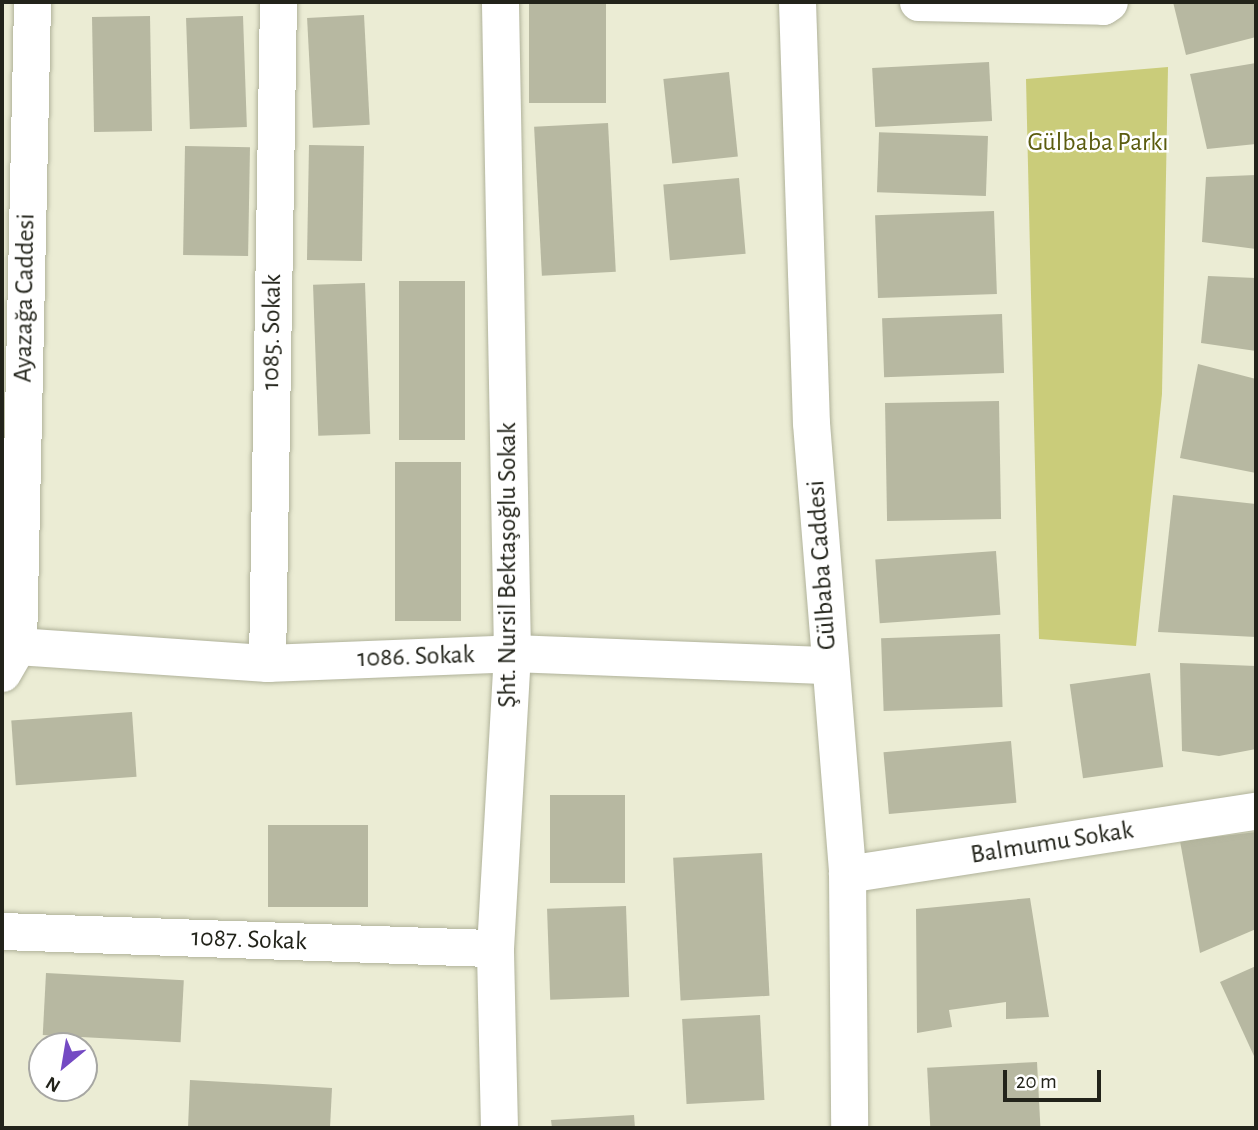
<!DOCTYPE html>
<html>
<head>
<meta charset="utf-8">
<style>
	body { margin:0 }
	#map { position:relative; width:1258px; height:1130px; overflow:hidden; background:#ebecd4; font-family:"Alegreya Sans",sans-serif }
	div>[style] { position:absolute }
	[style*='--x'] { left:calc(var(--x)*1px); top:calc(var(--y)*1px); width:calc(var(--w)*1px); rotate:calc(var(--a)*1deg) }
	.green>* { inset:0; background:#cacc7a }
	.building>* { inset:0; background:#b7b8a1; transform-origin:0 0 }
	.roads { filter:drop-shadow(0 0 2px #b0b29a) drop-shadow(0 0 2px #b0b29a) }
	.street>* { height:37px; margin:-18.5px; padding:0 18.5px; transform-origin:18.5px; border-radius:18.5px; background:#fff }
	span { translate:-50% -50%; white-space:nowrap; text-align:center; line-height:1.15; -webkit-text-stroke:5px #fff; paint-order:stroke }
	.park-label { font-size:26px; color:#5b5c0f }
	.street-label { font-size:26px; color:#22231a }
	.frame { position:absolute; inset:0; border:4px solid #22231a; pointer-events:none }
	.north { position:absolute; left:28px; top:1032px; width:70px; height:70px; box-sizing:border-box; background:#fff; border:2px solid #a7a7a3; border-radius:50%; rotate:210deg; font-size:19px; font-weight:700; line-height:28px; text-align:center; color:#22231a }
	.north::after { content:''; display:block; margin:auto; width:24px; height:32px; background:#744ac3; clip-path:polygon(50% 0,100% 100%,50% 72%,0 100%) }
	.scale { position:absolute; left:1003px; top:1070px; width:98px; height:32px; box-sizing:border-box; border:4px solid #22231a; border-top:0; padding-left:9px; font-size:21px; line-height:24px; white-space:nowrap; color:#22231a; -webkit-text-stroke:5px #fff; paint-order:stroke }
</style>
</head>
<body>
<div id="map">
	<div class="green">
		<i style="clip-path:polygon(1168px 67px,1162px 394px,1136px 646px,1039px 639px,1026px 79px)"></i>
	</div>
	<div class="building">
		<i style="left:529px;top:2px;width:77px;height:101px"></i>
		<i style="clip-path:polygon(1173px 2px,1256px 2px,1256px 37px,1186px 55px)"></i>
		<i style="left:364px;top:15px;width:110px;height:57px;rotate:87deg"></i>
		<i style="left:150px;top:16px;width:115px;height:58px;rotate:89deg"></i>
		<i style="left:243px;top:16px;width:111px;height:57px;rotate:88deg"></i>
		<i style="left:989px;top:62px;width:59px;height:117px;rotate:87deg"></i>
		<i style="clip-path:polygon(1256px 63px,1256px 144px,1207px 149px,1190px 74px)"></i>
		<i style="left:729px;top:72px;width:85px;height:66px;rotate:84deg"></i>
		<i style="left:608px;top:123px;width:149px;height:74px;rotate:87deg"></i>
		<i style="left:988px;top:136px;width:60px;height:109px;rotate:92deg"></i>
		<i style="left:309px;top:145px;width:55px;height:115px;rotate:1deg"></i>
		<i style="left:185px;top:146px;width:65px;height:109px;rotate:1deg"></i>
		<i style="clip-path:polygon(1256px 175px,1256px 249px,1202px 242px,1206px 177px)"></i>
		<i style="left:739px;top:178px;width:76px;height:76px;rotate:85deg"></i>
		<i style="left:994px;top:211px;width:83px;height:119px;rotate:88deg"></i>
		<i style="clip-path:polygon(1208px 276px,1256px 278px,1256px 351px,1201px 343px)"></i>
		<i style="left:399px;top:281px;width:66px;height:159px"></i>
		<i style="left:365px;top:283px;width:151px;height:52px;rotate:88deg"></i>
		<i style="left:1002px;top:314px;width:59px;height:120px;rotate:88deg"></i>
		<i style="clip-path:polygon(1198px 364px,1256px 379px,1256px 473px,1180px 458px)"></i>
		<i style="left:999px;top:401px;width:118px;height:114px;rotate:89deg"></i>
		<i style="left:395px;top:462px;width:66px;height:159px"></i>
		<i style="clip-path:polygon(1173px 495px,1256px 504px,1256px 637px,1158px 632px)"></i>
		<i style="left:996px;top:551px;width:64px;height:121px;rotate:86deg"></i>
		<i style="left:1000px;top:634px;width:73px;height:119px;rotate:88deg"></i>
		<i style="clip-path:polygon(1180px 663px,1256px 666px,1256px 749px,1219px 756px,1182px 751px)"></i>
		<i style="left:1150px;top:673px;width:95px;height:81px;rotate:82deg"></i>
		<i style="left:132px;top:712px;width:65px;height:121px;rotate:86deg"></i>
		<i style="left:1011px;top:741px;width:62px;height:128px;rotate:85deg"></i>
		<i style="left:550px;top:795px;width:75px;height:88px"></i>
		<i style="left:268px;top:825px;width:100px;height:82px"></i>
		<i style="clip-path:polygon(1256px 832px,1256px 929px,1200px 953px,1180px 841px)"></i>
		<i style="left:762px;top:853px;width:143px;height:89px;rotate:87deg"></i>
		<i style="clip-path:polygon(1030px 898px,1049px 1017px,1006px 1019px,1006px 1002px,949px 1010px,952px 1027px,917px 1033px,916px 909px)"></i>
		<i style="left:626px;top:906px;width:91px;height:79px;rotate:88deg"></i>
		<i style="clip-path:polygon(1256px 966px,1256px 1055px,1254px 1056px,1220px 982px)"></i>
		<i style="left:46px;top:973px;width:138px;height:62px;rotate:3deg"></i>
		<i style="left:760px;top:1015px;width:85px;height:78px;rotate:87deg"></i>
		<i style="left:1037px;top:1062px;width:66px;height:110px;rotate:87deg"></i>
		<i style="clip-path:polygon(190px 1080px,332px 1088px,330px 1128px,188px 1128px)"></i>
		<i style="clip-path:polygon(634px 1115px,635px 1128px,552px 1128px,551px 1120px)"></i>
	</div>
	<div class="roads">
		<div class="street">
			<i style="--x:797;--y:2;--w:421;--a:88.1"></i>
			<i style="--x:811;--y:423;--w:452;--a:85.4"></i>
			<i style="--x:847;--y:874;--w:254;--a:89.5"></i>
			<i style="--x:918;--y:2;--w:185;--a:1.2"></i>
			<i style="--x:1103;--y:6;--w:7;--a:-34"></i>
			<i style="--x:2;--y:645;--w:266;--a:3.9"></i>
			<i style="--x:267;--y:663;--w:245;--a:-2.3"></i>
			<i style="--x:512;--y:653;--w:318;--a:2.2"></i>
			<i style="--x:267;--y:663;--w:661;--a:-89.05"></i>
			<i style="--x:2;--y:673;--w:32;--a:-60"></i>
			<i style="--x:18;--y:645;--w:643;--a:-88.75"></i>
			<i style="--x:847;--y:874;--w:414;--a:-8.8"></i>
			<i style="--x:2;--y:931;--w:493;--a:2"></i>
			<i style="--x:499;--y:1128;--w:180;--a:-91.3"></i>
			<i style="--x:495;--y:948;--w:295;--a:-86.7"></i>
			<i style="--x:512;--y:653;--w:651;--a:-91.06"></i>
		</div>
	</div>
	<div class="park-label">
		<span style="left:1098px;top:143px">Gülbaba Parkı</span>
	</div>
	<div class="street-label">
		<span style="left:25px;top:298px;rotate:-89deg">Ayazağa Caddesi</span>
		<span style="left:272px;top:332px;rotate:-89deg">1085. Sokak</span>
		<span style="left:508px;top:565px;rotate:-90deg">Şht. Nursil Bektaşoğlu Sokak</span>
		<span style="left:822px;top:565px;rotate:-94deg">Gülbaba Caddesi</span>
		<span style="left:416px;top:657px;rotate:-2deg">1086. Sokak</span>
		<span style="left:1052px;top:843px;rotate:-9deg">Balmumu Sokak</span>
		<span style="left:249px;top:940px;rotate:2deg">1087. Sokak</span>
	</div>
	<div class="frame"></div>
	<div class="north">N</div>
	<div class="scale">20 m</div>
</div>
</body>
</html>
